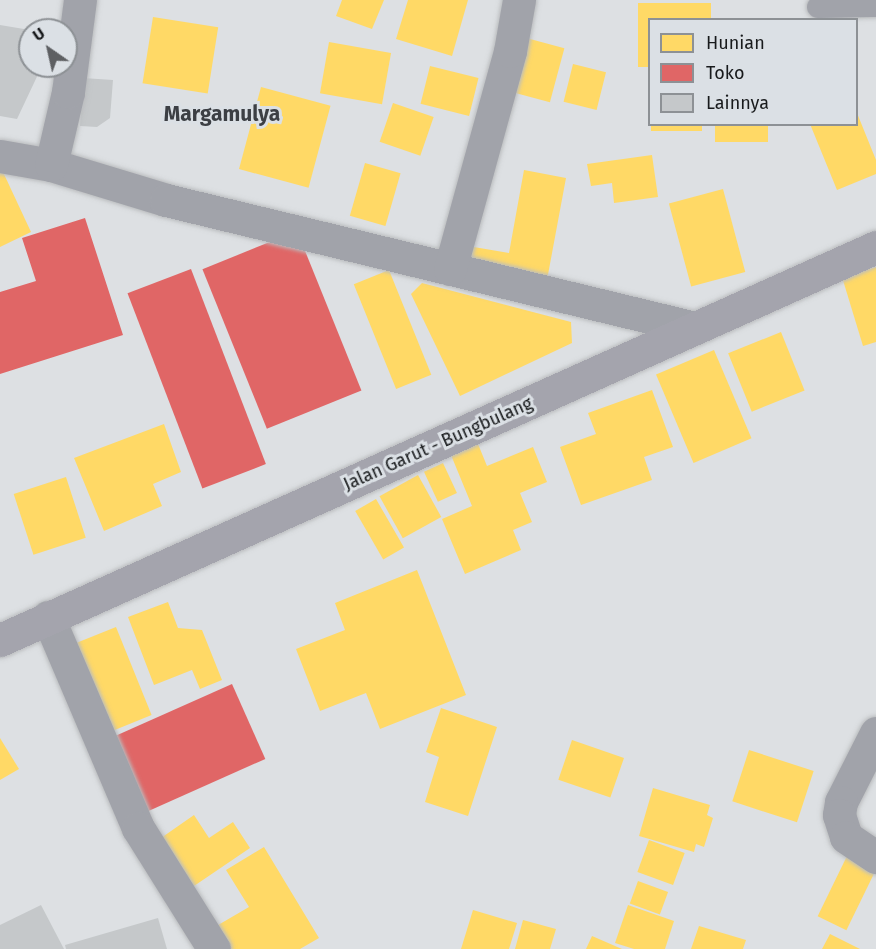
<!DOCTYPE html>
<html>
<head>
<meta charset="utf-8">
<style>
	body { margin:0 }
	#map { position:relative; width:876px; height:949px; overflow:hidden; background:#dde0e3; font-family:"Fira Sans",sans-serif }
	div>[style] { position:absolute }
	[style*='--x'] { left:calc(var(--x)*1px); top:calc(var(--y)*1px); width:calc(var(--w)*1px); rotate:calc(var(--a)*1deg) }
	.homes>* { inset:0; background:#ffd966; transform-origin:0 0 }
	.shops>* { inset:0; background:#e06666; transform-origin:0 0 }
	.building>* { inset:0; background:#c5c8ca }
	.roads { filter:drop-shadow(0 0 2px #babcbe) drop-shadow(0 0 2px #babcbe) }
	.lane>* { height:22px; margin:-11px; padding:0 11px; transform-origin:11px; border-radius:11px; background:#a1a3aa }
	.street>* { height:33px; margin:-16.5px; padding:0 16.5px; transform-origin:16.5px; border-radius:16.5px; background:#a1a3aa }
	.primary>* { height:33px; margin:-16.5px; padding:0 16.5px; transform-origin:16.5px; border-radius:16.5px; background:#a4a4ad }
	span { translate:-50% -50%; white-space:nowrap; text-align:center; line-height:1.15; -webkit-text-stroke:6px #dbe0e5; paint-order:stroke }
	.street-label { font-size:18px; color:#181a1c }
	.quarter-label { font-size:21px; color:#3c3f44; font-weight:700 }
	.legend { position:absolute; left:648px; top:18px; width:210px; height:108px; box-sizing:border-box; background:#dbe0e5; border:2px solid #8d9195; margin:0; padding:8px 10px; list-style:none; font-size:18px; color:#181a1c }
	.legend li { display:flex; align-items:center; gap:12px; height:30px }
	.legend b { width:30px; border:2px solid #8d9195 }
	.north { position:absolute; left:18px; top:18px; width:60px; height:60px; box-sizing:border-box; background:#dbe0e5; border:2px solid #8d9195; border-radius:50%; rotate:326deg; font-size:16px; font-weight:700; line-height:24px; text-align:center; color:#181a1c }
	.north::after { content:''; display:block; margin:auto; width:21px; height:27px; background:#5d5f62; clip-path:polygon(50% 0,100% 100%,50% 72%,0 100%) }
</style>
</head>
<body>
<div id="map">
	<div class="homes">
		<i style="clip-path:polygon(342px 0,384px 0,372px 29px,336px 16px)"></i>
		<i style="clip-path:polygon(408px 0,468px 0,452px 56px,396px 39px)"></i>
		<i style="clip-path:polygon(638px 3px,711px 3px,711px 20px,650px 20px,650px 67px,638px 67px)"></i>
		<i style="left:153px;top:17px;width:66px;height:67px;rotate:9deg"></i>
		<i style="left:519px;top:36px;width:47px;height:56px;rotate:15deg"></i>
		<i style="left:329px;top:42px;width:63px;height:52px;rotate:10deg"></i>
		<i style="left:573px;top:64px;width:34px;height:39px;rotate:14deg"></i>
		<i style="left:430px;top:66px;width:50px;height:39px;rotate:14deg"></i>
		<i style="left:261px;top:87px;width:72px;height:85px;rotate:15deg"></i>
		<i style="left:393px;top:103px;width:43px;height:41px;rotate:19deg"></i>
		<i style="clip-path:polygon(857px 113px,876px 160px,876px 174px,837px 190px,810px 124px,856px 124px)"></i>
		<i style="left:651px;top:124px;width:51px;height:7px"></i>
		<i style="left:715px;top:124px;width:53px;height:18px"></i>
		<i style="clip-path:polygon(652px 155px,658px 197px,614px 203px,612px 183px,591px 186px,587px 164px)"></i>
		<i style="left:365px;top:163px;width:37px;height:55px;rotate:16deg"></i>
		<i style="clip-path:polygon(524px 170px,566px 178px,547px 280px,464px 265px,468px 246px,509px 253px)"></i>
		<i style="clip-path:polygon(3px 172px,31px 232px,0 247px,0 173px)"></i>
		<i style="left:723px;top:189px;width:86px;height:56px;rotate:75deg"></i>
		<i style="clip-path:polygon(876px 267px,876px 342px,863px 346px,842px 277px)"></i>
		<i style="left:389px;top:270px;width:113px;height:38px;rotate:68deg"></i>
		<i style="clip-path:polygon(422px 283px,571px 322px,572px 343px,460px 396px,411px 294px)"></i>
		<i style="left:781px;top:332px;width:63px;height:57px;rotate:68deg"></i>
		<i style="left:714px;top:350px;width:96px;height:63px;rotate:67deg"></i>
		<i style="clip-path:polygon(652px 390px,673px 447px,644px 457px,652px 480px,581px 505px,560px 447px,596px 434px,588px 413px)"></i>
		<i style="clip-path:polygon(164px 424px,181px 472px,153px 484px,162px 506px,104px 531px,74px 458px)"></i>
		<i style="clip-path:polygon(478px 444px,487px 466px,533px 447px,547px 482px,520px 493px,532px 522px,513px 530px,521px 550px,465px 574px,442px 519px,472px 506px,451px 455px)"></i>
		<i style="left:443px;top:463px;width:33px;height:21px;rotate:65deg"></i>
		<i style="left:418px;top:475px;width:48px;height:44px;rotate:61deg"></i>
		<i style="left:66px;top:477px;width:64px;height:55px;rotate:72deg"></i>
		<i style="left:376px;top:499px;width:56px;height:24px;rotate:60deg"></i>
		<i style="clip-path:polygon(417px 570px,466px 695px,380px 729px,366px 693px,320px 711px,296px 649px,345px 630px,335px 603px)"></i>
		<i style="clip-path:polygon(168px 602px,178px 628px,202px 630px,222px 680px,200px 689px,192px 670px,154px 685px,128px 617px)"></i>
		<i style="left:116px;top:627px;width:95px;height:53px;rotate:68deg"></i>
		<i style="clip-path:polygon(441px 708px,497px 727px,468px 816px,425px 802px,439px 757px,426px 752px)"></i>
		<i style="clip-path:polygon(0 738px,19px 769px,0 780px)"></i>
		<i style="left:572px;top:740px;width:55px;height:42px;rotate:19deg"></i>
		<i style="left:749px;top:750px;width:68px;height:54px;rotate:18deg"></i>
		<i style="clip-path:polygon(653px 788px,710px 805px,707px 815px,713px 818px,704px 847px,696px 844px,694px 852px,639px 836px)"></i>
		<i style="clip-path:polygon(194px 815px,209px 838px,233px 822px,250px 848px,194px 886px,161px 838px)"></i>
		<i style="left:649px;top:840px;width:38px;height:34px;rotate:20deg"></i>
		<i style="clip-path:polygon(264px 847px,319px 938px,300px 949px,226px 949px,213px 928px,249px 907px,226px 870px)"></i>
		<i style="left:847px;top:856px;width:32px;height:67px;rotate:26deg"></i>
		<i style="left:638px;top:881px;width:32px;height:24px;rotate:20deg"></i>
		<i style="clip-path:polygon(628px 905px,674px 921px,665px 949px,634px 949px,615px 943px)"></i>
		<i style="clip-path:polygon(473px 910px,517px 923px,509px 949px,461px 949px)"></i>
		<i style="clip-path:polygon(523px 920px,556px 929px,550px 949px,515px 949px)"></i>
		<i style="clip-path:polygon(699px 926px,746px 940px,743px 949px,691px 949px)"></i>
		<i style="clip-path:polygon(830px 934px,860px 949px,822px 949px)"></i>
		<i style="clip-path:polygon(592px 936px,622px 949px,586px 949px)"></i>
	</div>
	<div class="shops">
		<i style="clip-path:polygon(85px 218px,123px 335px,0 374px,0 292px,36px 281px,22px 238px)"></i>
		<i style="left:297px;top:231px;width:172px;height:102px;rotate:68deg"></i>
		<i style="left:191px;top:269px;width:209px;height:68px;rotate:69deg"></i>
		<i style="left:232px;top:684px;width:82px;height:142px;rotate:66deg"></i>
	</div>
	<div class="building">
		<i style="clip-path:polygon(0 25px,30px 30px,30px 66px,42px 66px,17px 119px,0 116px)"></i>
		<i style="clip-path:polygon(83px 78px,113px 80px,110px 118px,97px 127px,80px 126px)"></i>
		<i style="clip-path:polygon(41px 905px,64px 949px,0 949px,0 925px)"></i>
		<i style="clip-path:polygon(158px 918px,167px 949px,66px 949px,65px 945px)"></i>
	</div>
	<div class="roads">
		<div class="lane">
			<i style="--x:818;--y:7;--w:58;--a:-1"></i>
		</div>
		<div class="street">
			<i style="--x:0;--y:156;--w:52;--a:10"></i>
			<i style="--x:51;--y:165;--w:120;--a:16.9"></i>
			<i style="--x:166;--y:200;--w:544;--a:13.6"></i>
			<i style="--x:51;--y:165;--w:75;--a:-76.9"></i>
			<i style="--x:68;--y:92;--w:93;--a:-82.6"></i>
			<i style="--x:450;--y:269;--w:226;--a:-74.6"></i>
			<i style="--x:510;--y:51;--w:52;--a:-80"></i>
			<i style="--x:48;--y:617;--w:229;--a:66.9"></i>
			<i style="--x:138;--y:828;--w:143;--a:57.9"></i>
			<i style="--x:876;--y:733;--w:77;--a:116.9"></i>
			<i style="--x:841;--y:802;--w:13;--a:99"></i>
			<i style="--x:839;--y:815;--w:23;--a:72"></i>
			<i style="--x:846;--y:837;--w:36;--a:34"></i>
		</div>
		<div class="primary">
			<i style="--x:0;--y:640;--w:960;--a:-24.16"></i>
		</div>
	</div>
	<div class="street-label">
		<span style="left:438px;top:444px;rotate:-24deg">Jalan Garut - Bungbulang</span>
	</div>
	<div class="quarter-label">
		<span style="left:222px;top:114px">Margamulya</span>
	</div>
	<ul class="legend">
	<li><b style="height:16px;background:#ffd966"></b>Hunian</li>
	<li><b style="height:16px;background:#e06666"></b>Toko</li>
	<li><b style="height:16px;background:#c5c8ca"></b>Lainnya</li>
	</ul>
	<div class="north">U</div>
</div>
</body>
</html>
